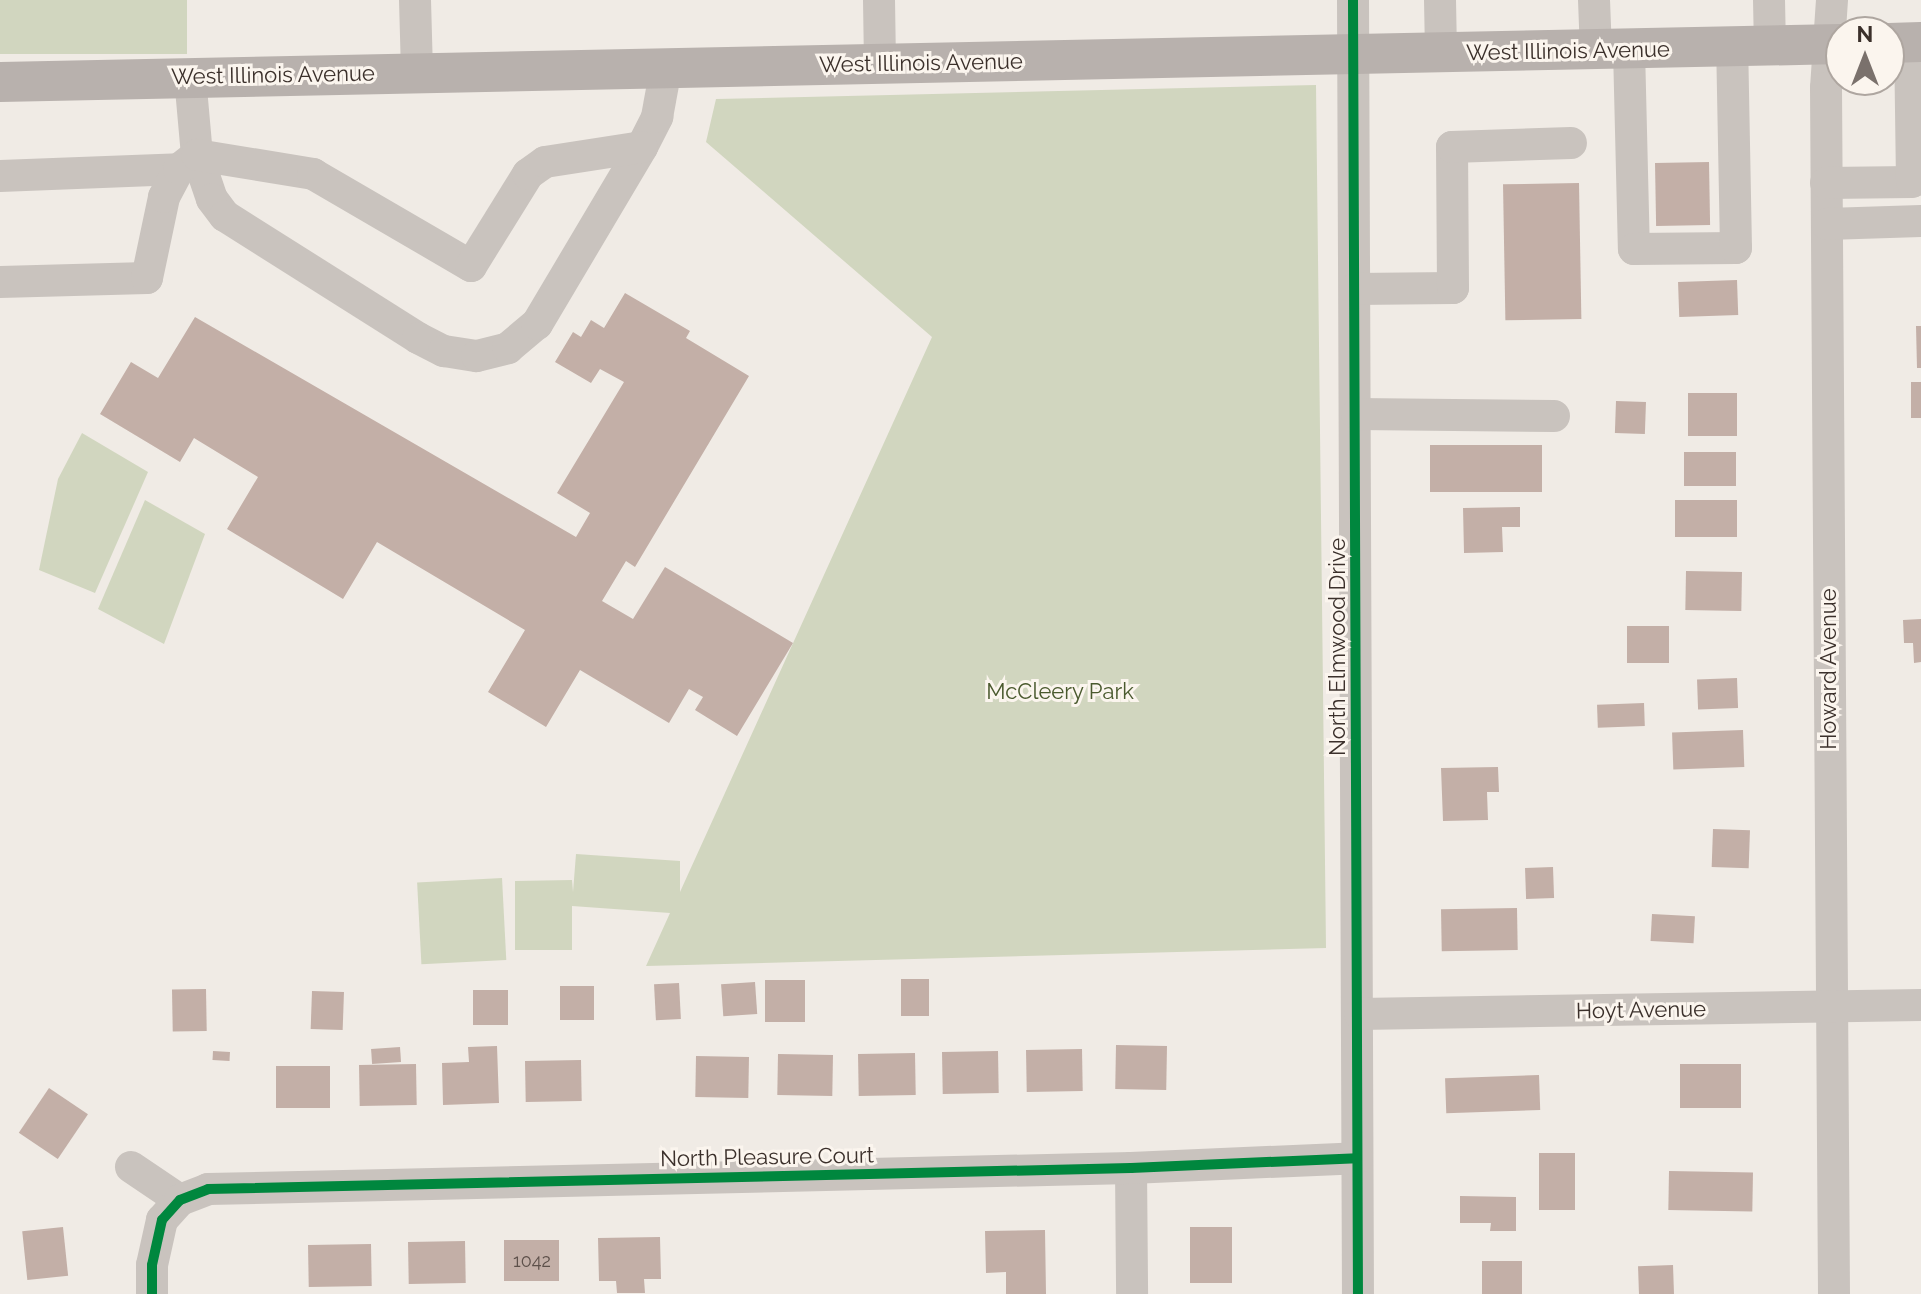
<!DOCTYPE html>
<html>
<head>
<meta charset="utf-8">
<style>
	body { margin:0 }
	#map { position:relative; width:1921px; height:1294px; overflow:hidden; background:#f0ebe5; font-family:Raleway,sans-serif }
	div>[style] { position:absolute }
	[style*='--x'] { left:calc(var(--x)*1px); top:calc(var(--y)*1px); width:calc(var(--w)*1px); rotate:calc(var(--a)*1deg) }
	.green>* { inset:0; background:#d1d6bf; transform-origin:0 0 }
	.building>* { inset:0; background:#c3afa7; transform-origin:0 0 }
	.minor>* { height:32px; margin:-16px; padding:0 16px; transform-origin:16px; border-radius:16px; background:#c9c3be }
	.major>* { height:40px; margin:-20px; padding:0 20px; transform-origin:20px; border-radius:20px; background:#b8b1ad }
	.cycleway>* { height:10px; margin:-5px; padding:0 5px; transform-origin:5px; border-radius:5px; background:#00873e }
	span { translate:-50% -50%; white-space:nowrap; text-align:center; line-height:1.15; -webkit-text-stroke:6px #fbf5ee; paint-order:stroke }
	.number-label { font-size:18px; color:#5d504a }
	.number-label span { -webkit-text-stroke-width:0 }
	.street-label { font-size:22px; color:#3b302b }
	.park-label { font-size:22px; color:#4a5a2e }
	.north { position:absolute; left:1825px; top:16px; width:80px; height:80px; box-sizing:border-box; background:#fbf5ee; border:2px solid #aea6a0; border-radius:50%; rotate:0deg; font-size:22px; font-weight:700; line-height:32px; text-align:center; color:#3b302b }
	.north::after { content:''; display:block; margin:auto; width:28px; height:36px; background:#7a716c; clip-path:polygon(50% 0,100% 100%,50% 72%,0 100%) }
</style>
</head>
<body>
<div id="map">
	<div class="green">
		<i style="left:0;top:0;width:187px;height:54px"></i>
		<i style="clip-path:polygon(1316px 85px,1326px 948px,646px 966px,670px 913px,572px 906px,572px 950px,515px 950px,515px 881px,572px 880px,573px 892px,576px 854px,680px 861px,680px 892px,932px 337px,706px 142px,716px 99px)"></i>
		<i style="clip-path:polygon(82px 433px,148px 472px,95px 593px,39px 570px,58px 479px)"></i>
		<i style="clip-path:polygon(145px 500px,205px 534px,164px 644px,98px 609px)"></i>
		<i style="left:502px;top:878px;width:82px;height:85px;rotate:87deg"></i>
	</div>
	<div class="building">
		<i style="left:1709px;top:162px;width:63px;height:54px;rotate:89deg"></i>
		<i style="left:1579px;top:183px;width:136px;height:76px;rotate:89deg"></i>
		<i style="left:1737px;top:280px;width:35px;height:59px;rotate:88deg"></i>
		<i style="clip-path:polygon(625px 293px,690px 331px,686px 338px,749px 376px,635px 567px,626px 561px,602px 601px,633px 619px,665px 567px,793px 643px,737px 736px,695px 710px,703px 697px,689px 689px,669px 723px,580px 670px,546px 727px,488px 692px,525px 630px,377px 542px,343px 599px,227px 529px,258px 477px,194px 438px,180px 462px,100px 414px,131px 362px,158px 378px,195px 317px,576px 537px,590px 513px,557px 493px,624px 382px,600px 369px,591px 383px,555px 362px,573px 332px,581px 337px,591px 320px,604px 328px)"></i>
		<i style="clip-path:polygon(1916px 326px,1921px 326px,1921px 368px,1917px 368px)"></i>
		<i style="left:1911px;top:382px;width:10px;height:36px"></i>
		<i style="left:1688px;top:393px;width:49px;height:43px"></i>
		<i style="left:1616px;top:401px;width:30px;height:32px;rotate:2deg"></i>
		<i style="left:1542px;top:445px;width:47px;height:112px;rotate:90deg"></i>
		<i style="left:1684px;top:452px;width:52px;height:34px"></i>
		<i style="left:1737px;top:500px;width:37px;height:62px;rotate:90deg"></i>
		<i style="clip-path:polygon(1520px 507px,1520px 527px,1502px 527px,1503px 552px,1464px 553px,1463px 508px)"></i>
		<i style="left:1686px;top:571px;width:56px;height:39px;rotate:1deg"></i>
		<i style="clip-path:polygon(1921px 619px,1921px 662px,1914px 663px,1913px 643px,1904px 643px,1903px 620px)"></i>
		<i style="left:1627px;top:626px;width:42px;height:37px"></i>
		<i style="left:1737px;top:678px;width:30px;height:40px;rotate:88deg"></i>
		<i style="left:1644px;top:703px;width:23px;height:47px;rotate:88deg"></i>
		<i style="left:1743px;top:730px;width:37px;height:71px;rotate:88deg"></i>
		<i style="clip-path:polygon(1498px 767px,1499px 792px,1487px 792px,1488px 820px,1443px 821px,1441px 768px)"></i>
		<i style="left:1713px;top:829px;width:37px;height:38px;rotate:2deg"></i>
		<i style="left:1553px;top:867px;width:31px;height:28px;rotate:88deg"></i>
		<i style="left:1517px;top:908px;width:42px;height:76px;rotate:89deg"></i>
		<i style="left:1652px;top:914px;width:43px;height:27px;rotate:3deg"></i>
		<i style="left:929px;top:979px;width:37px;height:28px;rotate:90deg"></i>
		<i style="left:765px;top:980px;width:40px;height:42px"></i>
		<i style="left:755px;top:982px;width:32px;height:34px;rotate:86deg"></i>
		<i style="left:679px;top:983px;width:36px;height:25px;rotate:87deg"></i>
		<i style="left:594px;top:986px;width:34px;height:34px;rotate:90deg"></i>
		<i style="left:206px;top:989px;width:42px;height:34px;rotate:89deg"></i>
		<i style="left:508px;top:990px;width:35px;height:35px;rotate:90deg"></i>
		<i style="left:312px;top:991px;width:32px;height:38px;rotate:2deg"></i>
		<i style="left:1116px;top:1045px;width:51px;height:44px;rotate:1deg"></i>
		<i style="clip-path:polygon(497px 1046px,499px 1103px,443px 1105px,442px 1063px,469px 1062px,468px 1047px)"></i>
		<i style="left:400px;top:1047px;width:15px;height:29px;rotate:86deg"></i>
		<i style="left:1082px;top:1049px;width:42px;height:56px;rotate:89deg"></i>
		<i style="left:213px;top:1051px;width:17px;height:9px;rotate:3deg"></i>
		<i style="left:998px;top:1051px;width:42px;height:56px;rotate:89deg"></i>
		<i style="left:915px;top:1053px;width:42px;height:57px;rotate:89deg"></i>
		<i style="left:778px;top:1054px;width:55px;height:41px;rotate:1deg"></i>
		<i style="left:696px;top:1056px;width:53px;height:41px;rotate:1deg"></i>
		<i style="left:581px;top:1060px;width:41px;height:56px;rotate:89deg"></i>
		<i style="left:416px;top:1064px;width:41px;height:57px;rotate:89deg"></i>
		<i style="left:1680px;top:1064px;width:61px;height:44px"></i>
		<i style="left:276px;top:1066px;width:54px;height:42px"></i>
		<i style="left:1539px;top:1075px;width:35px;height:94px;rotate:88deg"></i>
		<i style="left:49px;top:1088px;width:47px;height:54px;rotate:34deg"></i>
		<i style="left:1539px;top:1153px;width:36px;height:57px"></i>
		<i style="left:1669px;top:1171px;width:84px;height:39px;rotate:1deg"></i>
		<i style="clip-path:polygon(1460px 1196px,1516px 1197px,1516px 1231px,1490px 1231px,1491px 1223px,1460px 1223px)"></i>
		<i style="left:63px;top:1227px;width:49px;height:41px;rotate:84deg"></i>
		<i style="left:1190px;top:1227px;width:42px;height:56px"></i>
		<i style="clip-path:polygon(1045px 1230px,1046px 1294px,1006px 1294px,1006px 1272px,986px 1273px,985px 1231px)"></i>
		<i style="clip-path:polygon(660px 1237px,661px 1279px,644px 1279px,645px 1293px,617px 1293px,616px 1281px,599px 1281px,598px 1238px)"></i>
		<i style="left:504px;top:1240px;width:55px;height:41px"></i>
		<i style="left:465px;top:1241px;width:42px;height:57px;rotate:89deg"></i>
		<i style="left:371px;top:1244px;width:42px;height:63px;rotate:89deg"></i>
		<i style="left:1482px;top:1261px;width:40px;height:33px"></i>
		<i style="left:1673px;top:1265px;width:29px;height:35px;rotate:88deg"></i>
	</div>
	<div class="minor">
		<i style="--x:415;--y:0;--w:73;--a:88.4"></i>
		<i style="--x:879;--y:0;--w:64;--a:89.1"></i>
		<i style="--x:1353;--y:0;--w:1294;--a:89.78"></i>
		<i style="--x:1440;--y:0;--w:54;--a:88.9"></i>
		<i style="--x:1594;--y:0;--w:51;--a:87.8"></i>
		<i style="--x:1769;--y:0;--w:46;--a:88.8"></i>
		<i style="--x:1832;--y:0;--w:88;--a:93.9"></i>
		<i style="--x:1826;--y:88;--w:1206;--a:89.62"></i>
		<i style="--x:1629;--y:49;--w:200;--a:88.6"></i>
		<i style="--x:1634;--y:249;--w:102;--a:-0.6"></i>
		<i style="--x:1736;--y:248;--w:200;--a:-91.1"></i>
		<i style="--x:190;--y:77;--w:78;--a:84.9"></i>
		<i style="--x:197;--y:155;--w:46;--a:71.2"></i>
		<i style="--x:212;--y:199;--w:21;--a:53"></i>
		<i style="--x:225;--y:216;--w:228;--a:32.3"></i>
		<i style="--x:418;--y:338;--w:29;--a:27"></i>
		<i style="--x:444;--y:351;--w:33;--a:9"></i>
		<i style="--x:477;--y:356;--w:32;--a:-14"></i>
		<i style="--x:508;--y:348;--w:38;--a:-40"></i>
		<i style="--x:537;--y:324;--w:206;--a:-59.3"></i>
		<i style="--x:642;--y:147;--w:34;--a:-63"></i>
		<i style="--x:657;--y:117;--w:50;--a:-79.6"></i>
		<i style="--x:0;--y:176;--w:179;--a:-2.2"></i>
		<i style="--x:1826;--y:183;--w:86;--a:-0.7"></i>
		<i style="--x:1912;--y:182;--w:140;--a:-90.8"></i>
		<i style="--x:1827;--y:224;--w:94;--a:-1.8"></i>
		<i style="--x:0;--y:282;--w:147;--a:-1.6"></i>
		<i style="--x:147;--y:278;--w:83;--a:-78.1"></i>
		<i style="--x:164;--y:197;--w:32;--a:-62"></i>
		<i style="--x:179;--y:169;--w:23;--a:-38"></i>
		<i style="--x:197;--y:155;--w:118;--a:9.3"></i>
		<i style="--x:313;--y:174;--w:183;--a:30.2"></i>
		<i style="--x:471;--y:266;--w:108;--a:-58.2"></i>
		<i style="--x:528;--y:174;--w:21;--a:-35"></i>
		<i style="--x:545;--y:162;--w:98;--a:-8.8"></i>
		<i style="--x:1355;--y:289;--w:98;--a:-0.6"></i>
		<i style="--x:1453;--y:288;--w:141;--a:-90.4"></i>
		<i style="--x:1452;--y:147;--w:119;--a:-1.9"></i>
		<i style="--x:1357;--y:414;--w:197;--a:0.6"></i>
		<i style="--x:1360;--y:1014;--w:561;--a:-0.92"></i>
		<i style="--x:131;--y:1167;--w:59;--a:34"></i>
		<i style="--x:1131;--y:1168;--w:126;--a:89.5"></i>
		<i style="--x:152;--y:1294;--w:29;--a:-90"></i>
		<i style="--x:152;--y:1265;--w:46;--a:-77.5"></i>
		<i style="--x:162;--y:1220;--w:27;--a:-48"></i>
		<i style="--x:180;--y:1200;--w:30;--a:-21"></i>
		<i style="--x:208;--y:1189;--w:923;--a:-1.3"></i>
		<i style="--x:1131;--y:1168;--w:226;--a:-2.5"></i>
	</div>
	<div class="major">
		<i style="--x:1889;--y:43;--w:32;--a:-2"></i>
		<i style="--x:0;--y:82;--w:1841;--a:-1.18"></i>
	</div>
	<div class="cycleway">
		<i style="--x:1353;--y:0;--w:1294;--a:89.78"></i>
		<i style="--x:152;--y:1294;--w:29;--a:-90"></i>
		<i style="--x:152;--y:1265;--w:46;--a:-77.5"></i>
		<i style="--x:162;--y:1220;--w:27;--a:-48"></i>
		<i style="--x:180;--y:1200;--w:30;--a:-21"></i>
		<i style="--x:208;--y:1189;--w:923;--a:-1.3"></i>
		<i style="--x:1131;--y:1168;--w:226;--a:-2.5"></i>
	</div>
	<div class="number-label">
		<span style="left:532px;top:1261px">1042</span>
	</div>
	<div class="street-label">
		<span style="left:1568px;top:51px;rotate:-1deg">West Illinois Avenue</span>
		<span style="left:921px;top:63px;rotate:-1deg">West Illinois Avenue</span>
		<span style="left:273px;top:75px;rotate:-1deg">West Illinois Avenue</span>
		<span style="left:1338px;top:647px;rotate:-90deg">North Elmwood Drive</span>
		<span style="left:1829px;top:669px;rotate:-90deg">Howard Avenue</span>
		<span style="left:1641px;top:1010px;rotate:-1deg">Hoyt Avenue</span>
		<span style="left:767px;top:1157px;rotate:-1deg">North Pleasure Court</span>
	</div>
	<div class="park-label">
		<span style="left:1060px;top:692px">McCleery Park</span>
	</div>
	<div class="north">N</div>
</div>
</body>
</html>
